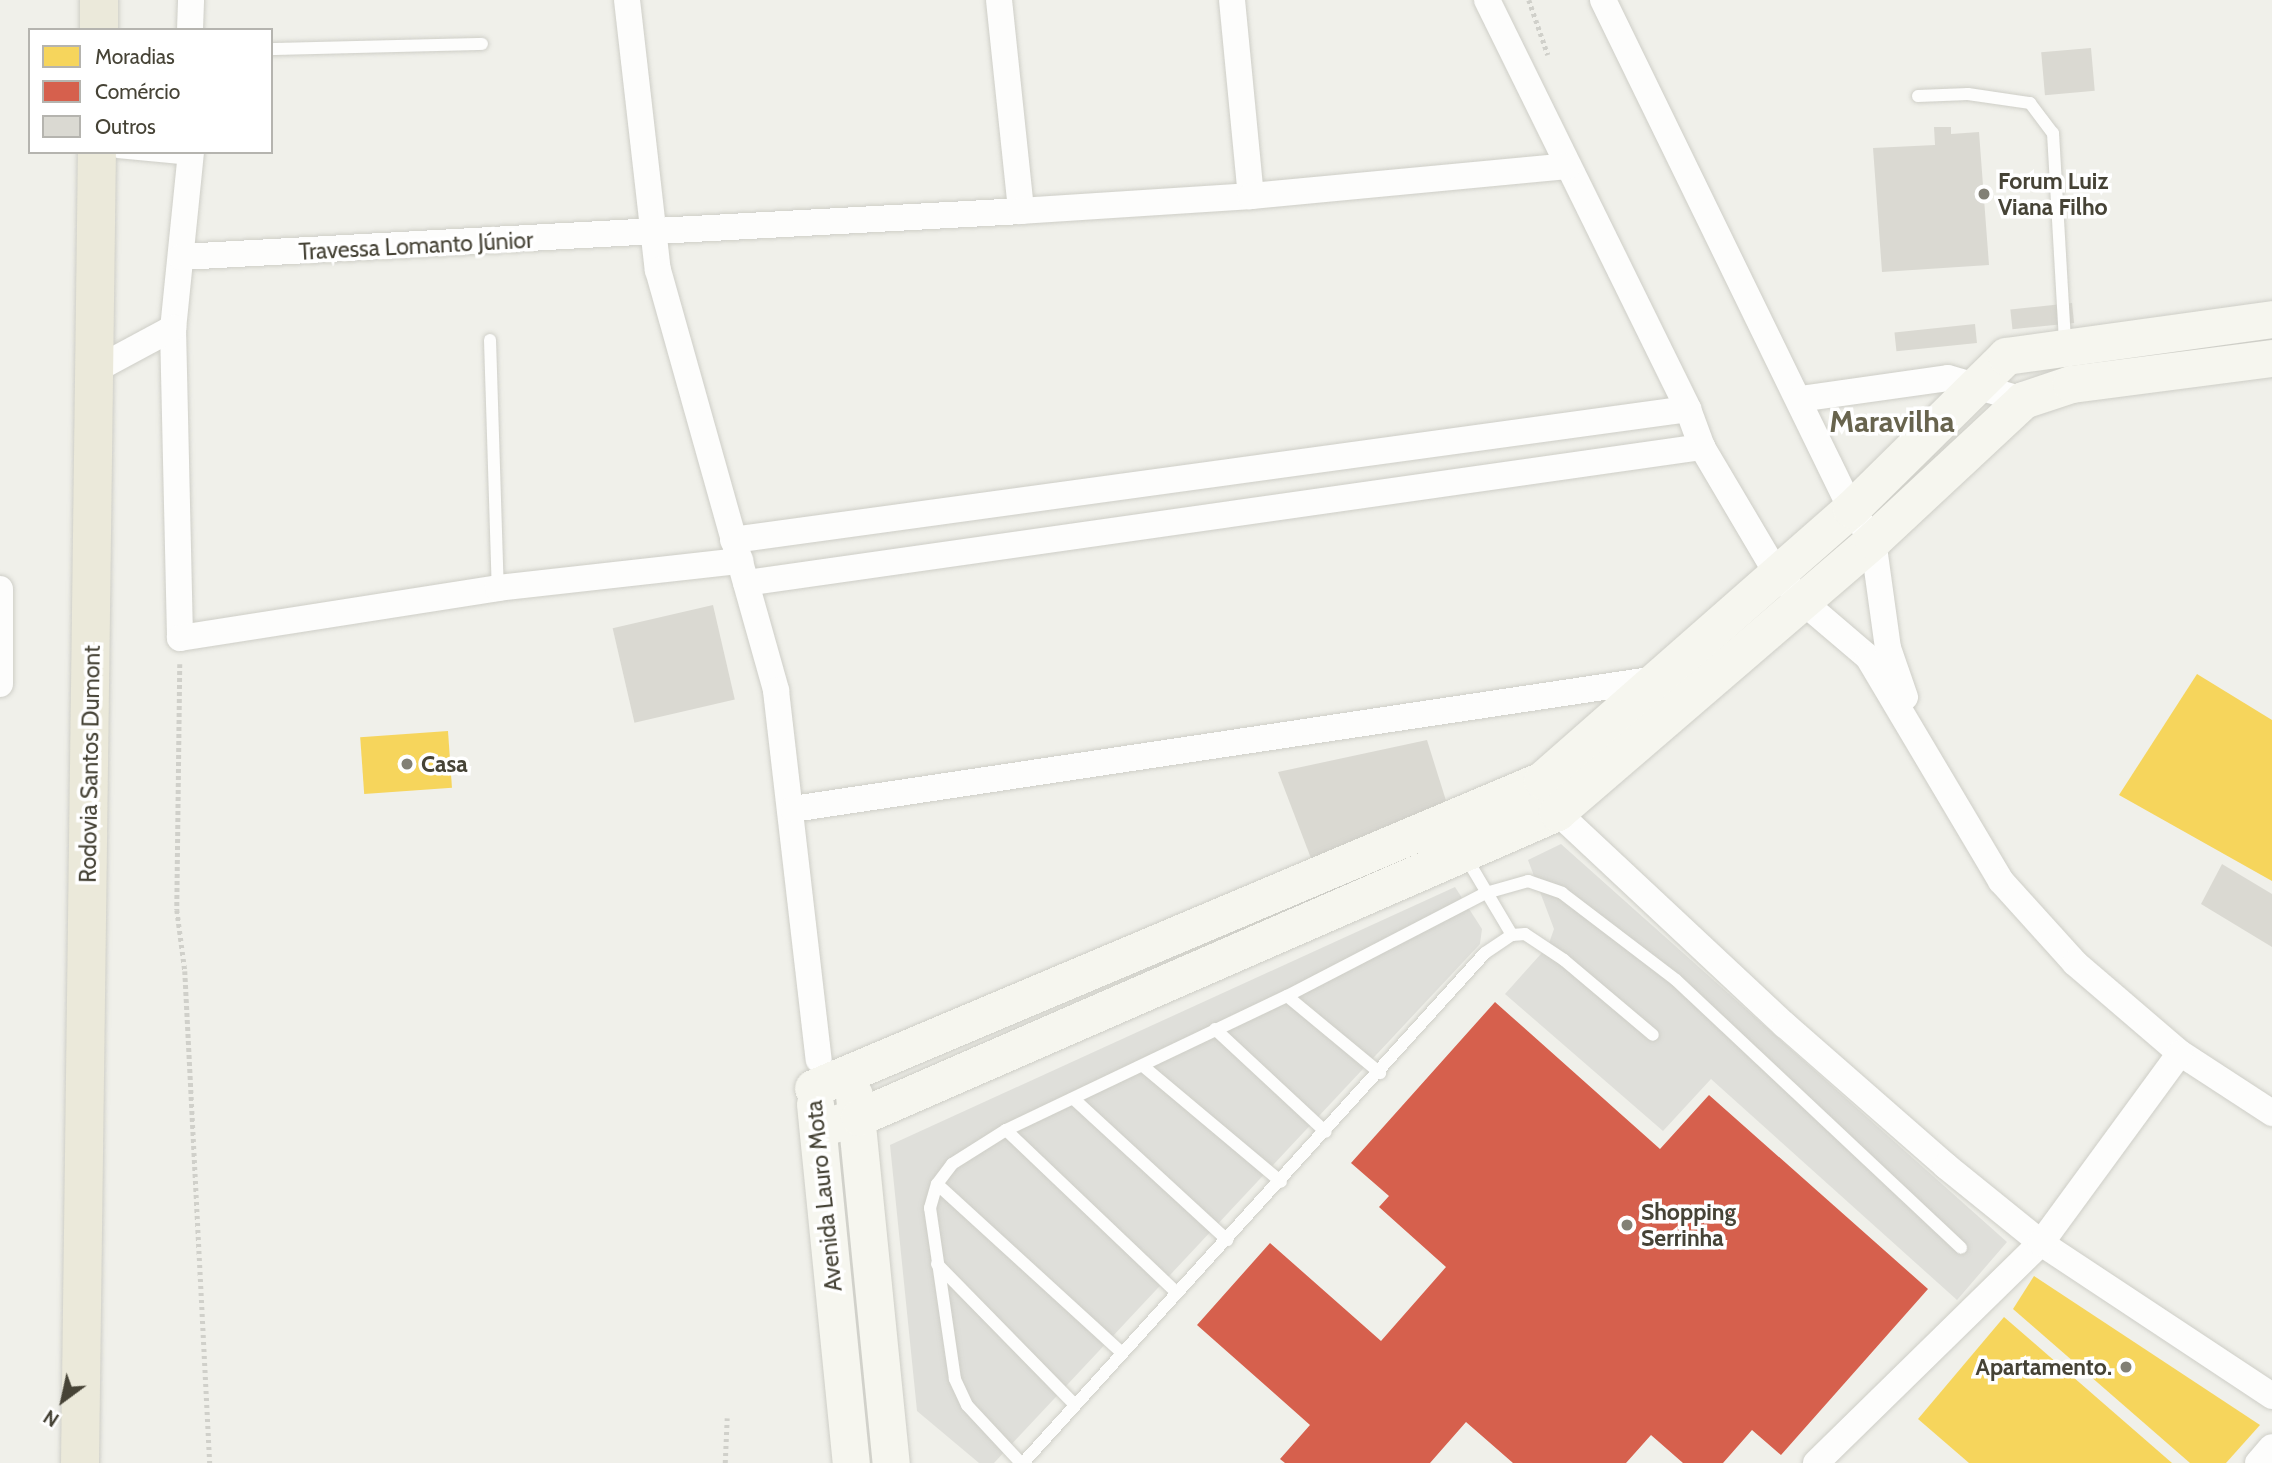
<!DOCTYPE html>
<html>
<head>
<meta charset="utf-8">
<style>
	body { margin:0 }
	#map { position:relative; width:2272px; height:1463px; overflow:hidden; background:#f0f0ea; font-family:Cabin,sans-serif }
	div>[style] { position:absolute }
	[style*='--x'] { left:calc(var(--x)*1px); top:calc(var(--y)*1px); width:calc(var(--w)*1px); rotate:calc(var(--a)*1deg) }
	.parking>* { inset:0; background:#dfdfda }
	.homes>* { inset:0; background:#f6d55c; transform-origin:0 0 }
	.shops>* { inset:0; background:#d6604d }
	.building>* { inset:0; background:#dad9d2; transform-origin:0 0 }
	.path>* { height:4.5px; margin-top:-2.25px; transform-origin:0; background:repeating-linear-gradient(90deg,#d0d0ca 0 3.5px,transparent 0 7px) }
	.roads { filter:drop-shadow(0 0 2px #cecec7) drop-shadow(0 0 2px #cecec7) }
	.lane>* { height:12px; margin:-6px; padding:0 6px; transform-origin:6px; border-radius:6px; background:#fdfdfc }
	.street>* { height:26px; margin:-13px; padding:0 13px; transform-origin:13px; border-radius:13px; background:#fdfdfc }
	.secondary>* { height:37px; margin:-18.5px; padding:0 18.5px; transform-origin:18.5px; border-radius:18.5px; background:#f6f6ef }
	.highway>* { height:38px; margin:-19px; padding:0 19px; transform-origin:19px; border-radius:19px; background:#ebe9da }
	.dots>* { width:19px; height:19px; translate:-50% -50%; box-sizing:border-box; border:4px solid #fff; border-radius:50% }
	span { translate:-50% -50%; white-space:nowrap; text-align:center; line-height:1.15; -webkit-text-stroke:7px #fff; paint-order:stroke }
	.poi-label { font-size:23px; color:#464336; font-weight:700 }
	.left { translate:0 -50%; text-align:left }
	.right { translate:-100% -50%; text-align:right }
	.street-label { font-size:23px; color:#464336 }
	.district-label { font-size:30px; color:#68644e; font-weight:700 }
	.legend { position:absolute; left:28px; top:28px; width:245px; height:126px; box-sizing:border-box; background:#fff; border:2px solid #b5b4af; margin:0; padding:9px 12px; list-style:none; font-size:21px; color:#464336 }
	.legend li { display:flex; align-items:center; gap:14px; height:35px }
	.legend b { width:35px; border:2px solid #b5b4af }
	.north { position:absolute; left:28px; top:1365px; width:70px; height:70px; -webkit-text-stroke:5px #fff; paint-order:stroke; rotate:213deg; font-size:19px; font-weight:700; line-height:28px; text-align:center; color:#464336 }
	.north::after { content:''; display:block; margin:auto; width:24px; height:32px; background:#464336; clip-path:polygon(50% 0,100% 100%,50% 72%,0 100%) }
</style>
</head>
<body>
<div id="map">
	<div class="parking">
		<i style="clip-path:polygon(1561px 844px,2007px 1242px,1957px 1300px,1711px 1079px,1663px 1131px,1505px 994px,1548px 946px,1554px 929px,1528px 860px)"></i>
		<i style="clip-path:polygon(1455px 887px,1482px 929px,1480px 944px,994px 1463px,979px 1463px,917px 1411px,890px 1145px)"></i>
	</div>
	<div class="homes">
		<i style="clip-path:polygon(2197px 674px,2272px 720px,2272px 881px,2119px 795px)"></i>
		<i style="left:448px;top:731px;width:57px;height:88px;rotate:86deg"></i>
		<i style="clip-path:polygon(2034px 1276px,2260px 1425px,2226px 1463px,2190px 1463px,2013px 1309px)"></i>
		<i style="clip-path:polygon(2004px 1317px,2172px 1463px,1969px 1463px,1918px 1419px)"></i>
	</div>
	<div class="shops">
		<i style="clip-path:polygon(1495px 1002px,1660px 1149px,1709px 1095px,1928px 1289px,1781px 1455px,1752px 1430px,1723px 1463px,1683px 1463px,1651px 1435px,1626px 1463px,1513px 1463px,1466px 1422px,1430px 1463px,1285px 1463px,1280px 1459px,1310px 1425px,1197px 1325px,1270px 1243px,1381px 1341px,1446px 1267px,1379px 1207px,1389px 1196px,1351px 1163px)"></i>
	</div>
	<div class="building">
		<i style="left:2091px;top:48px;width:43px;height:50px;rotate:85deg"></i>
		<i style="clip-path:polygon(1934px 127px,1951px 127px,1951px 134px,1979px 132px,1989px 265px,1882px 272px,1873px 148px,1935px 145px)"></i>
		<i style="left:2072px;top:303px;width:20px;height:62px;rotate:84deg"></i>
		<i style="left:1975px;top:324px;width:19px;height:81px;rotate:84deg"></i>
		<i style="left:713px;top:605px;width:97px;height:103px;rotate:77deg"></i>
		<i style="clip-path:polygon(1427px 740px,1448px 807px,1312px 861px,1278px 772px)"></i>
		<i style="clip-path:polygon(2222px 864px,2272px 894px,2272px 947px,2201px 904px)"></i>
	</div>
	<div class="path">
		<i style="--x:1529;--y:0;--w:58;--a:70.9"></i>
		<i style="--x:180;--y:664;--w:246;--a:90.7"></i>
		<i style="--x:177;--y:910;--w:62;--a:82.5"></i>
		<i style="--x:185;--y:971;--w:493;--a:87.1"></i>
		<i style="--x:725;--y:1463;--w:45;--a:-87.5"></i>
	</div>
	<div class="roads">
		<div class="lane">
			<i style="--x:271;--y:49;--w:211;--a:-1.4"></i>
			<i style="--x:1918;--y:96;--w:50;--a:-2.3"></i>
			<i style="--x:1968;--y:94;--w:63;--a:8.3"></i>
			<i style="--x:2030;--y:103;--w:38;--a:53"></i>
			<i style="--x:2053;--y:133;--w:210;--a:86.7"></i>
			<i style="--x:118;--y:152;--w:73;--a:5.5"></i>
			<i style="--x:490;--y:340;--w:248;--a:88.2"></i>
			<i style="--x:1512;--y:935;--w:13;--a:-4"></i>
			<i style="--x:1525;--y:934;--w:47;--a:33.7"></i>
			<i style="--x:1564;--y:960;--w:116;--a:40.1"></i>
			<i style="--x:1287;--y:996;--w:121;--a:39.6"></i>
			<i style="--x:1215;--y:1029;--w:151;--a:42.9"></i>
			<i style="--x:1143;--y:1066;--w:180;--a:40"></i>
			<i style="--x:1075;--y:1100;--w:207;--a:42.6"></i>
			<i style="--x:1006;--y:1130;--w:235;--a:43.6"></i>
			<i style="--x:937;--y:1184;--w:249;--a:42.4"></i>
			<i style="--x:937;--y:1264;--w:197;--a:45.6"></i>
			<i style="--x:1021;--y:1463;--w:79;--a:-133"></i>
			<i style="--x:967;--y:1405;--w:29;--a:-115"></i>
			<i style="--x:955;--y:1379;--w:173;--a:-98.3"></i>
			<i style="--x:930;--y:1208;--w:25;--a:-74"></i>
			<i style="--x:937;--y:1184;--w:25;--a:-53"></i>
			<i style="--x:952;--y:1164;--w:64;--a:-32.2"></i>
			<i style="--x:1006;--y:1130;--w:311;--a:-25.5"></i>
			<i style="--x:1287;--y:996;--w:224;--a:-27.4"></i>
			<i style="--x:1486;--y:893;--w:44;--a:-15.9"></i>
			<i style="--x:1528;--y:881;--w:36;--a:19"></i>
			<i style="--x:1562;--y:893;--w:143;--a:37.3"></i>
			<i style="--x:1676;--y:980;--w:391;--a:43.2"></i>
			<i style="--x:1023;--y:1463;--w:688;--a:-47.83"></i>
			<i style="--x:1485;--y:953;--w:32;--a:-34"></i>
			<i style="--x:1512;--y:935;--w:92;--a:-120.7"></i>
		</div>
		<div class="street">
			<i style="--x:627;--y:0;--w:272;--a:83.5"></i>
			<i style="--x:658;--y:270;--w:437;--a:74.3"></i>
			<i style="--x:776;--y:691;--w:371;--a:83.4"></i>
			<i style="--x:999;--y:0;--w:212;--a:84"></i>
			<i style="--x:1232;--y:0;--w:197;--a:84.5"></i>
			<i style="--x:1487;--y:0;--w:456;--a:63.8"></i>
			<i style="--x:1688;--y:409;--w:40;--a:69.8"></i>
			<i style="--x:1702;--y:447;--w:145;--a:59.4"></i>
			<i style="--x:1776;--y:572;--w:38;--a:48"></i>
			<i style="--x:1801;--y:600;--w:88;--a:40.4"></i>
			<i style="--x:1868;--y:657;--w:261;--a:59.3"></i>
			<i style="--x:2001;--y:881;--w:110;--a:47.9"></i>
			<i style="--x:2075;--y:963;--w:138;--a:40.6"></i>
			<i style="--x:2180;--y:1053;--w:110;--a:33.1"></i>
			<i style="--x:1603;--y:0;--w:566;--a:64.02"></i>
			<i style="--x:1851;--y:509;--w:38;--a:55"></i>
			<i style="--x:1873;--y:540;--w:109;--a:82.1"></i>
			<i style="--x:1888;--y:648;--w:52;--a:70.9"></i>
			<i style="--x:190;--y:30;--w:30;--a:-88"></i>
			<i style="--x:191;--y:152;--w:177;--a:95.8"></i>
			<i style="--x:173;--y:328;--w:310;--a:88.7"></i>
			<i style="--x:180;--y:638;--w:322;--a:-8.9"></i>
			<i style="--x:498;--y:588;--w:244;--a:-6.4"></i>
			<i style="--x:181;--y:257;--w:841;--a:-3.13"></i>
			<i style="--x:1021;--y:211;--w:230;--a:-3.7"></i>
			<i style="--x:1251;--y:196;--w:318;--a:-5.4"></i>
			<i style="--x:95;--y:370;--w:89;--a:-28.3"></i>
			<i style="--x:1800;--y:399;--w:149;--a:-8.1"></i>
			<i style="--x:1948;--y:378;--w:78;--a:16.3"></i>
			<i style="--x:733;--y:540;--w:964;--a:-7.81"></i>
			<i style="--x:746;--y:583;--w:966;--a:-8.1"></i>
			<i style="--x:0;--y:589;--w:95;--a:90"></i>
			<i style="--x:793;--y:809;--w:874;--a:-8.56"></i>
			<i style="--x:1557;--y:812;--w:312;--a:43.1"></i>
			<i style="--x:1785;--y:1025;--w:214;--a:41.2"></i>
			<i style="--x:1946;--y:1166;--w:122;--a:39"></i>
			<i style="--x:2041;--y:1243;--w:277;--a:33.5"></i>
			<i style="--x:1816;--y:1463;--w:315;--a:-44.4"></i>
			<i style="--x:2041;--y:1243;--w:235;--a:-53.8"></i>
			<i style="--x:2258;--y:1463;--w:21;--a:-49"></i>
		</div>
		<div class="secondary">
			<i style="--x:813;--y:1088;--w:791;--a:-22.9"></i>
			<i style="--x:1542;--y:780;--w:411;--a:-41.3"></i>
			<i style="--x:1851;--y:509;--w:218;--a:-44.6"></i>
			<i style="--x:2006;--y:356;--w:269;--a:-7.9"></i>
			<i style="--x:854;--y:1095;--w:370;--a:84.3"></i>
			<i style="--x:815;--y:1104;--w:361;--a:84.3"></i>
			<i style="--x:819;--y:1128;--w:41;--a:-15.4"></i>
			<i style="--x:859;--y:1117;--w:762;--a:-23.6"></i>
			<i style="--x:1557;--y:812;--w:417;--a:-40.7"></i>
			<i style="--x:1873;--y:540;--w:205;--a:-43"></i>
			<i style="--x:2023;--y:400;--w:51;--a:-18.4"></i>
			<i style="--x:2071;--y:384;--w:203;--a:-7.4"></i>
		</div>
		<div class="highway">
			<i style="--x:99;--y:30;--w:30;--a:-90"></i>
			<i style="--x:80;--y:1463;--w:1311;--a:-89.26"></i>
		</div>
	</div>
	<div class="dots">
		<i style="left:1984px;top:194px;background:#828075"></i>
		<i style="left:407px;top:764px;background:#828075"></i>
		<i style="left:1627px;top:1225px;background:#828075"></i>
		<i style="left:2126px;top:1367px;background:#828075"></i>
	</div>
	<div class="poi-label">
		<span class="left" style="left:1998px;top:194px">Forum Luiz<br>Viana Filho</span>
		<span class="left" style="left:421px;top:764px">Casa</span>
		<span class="left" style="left:1641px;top:1225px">Shopping<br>Serrinha</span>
		<span class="right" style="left:2112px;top:1367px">Apartamento.</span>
	</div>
	<div class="street-label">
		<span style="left:416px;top:246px;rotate:-3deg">Travessa Lomanto Júnior</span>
		<span style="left:90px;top:764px;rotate:-89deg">Rodovia Santos Dumont</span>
		<span style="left:824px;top:1196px;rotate:-96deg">Avenida Lauro Mota</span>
	</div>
	<div class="district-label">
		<span style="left:1892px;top:422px">Maravilha</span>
	</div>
	<ul class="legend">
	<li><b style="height:19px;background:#f6d55c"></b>Moradias</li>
	<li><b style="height:19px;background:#d6604d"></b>Comércio</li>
	<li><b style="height:19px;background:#dad9d2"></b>Outros</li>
	</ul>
	<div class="north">N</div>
</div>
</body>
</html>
